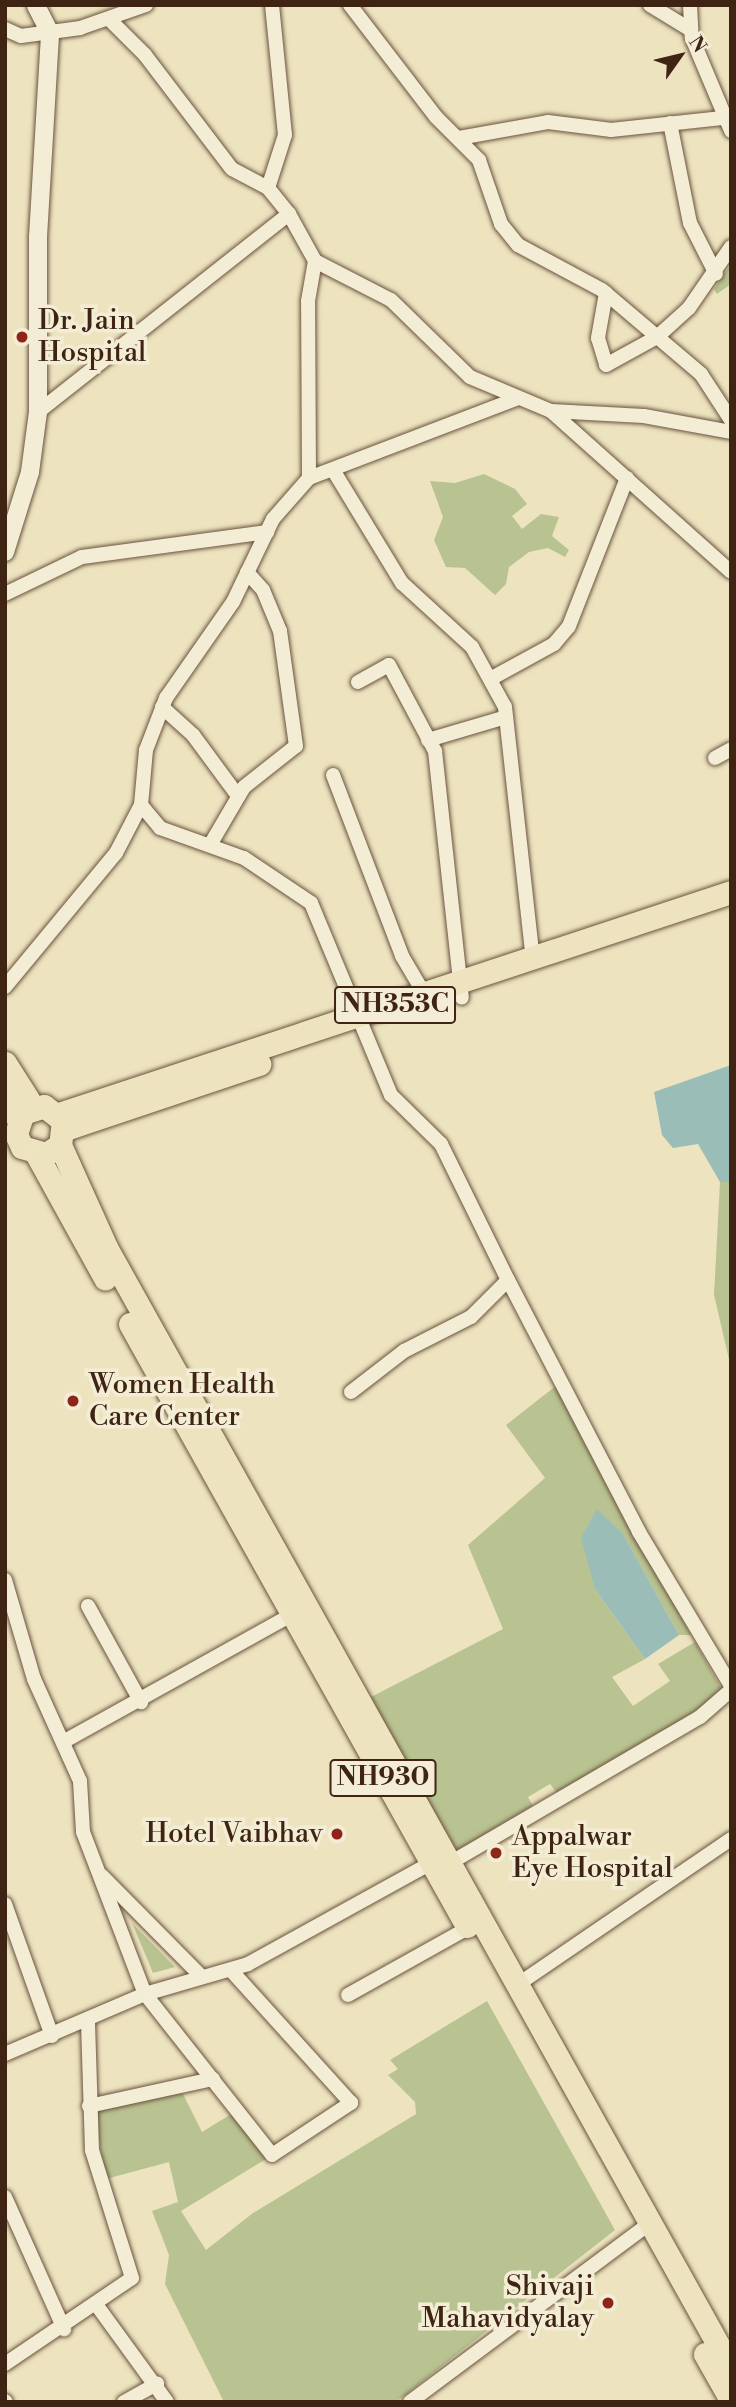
<!DOCTYPE html>
<html>
<head>
<meta charset="utf-8">
<style>
	body { margin:0 }
	#map { position:relative; width:736px; height:2407px; overflow:hidden; background:#ede3bf; font-family:"Libre Bodoni",serif }
	div>[style] { position:absolute }
	[style*='--x'] { left:calc(var(--x)*1px); top:calc(var(--y)*1px); width:calc(var(--w)*1px); rotate:calc(var(--a)*1deg) }
	.green>* { inset:0; background:#b9c391 }
	.water>* { inset:0; background:#9abdb8 }
	.roads { filter:drop-shadow(0 0 2px #6a533e) drop-shadow(0 0 2px #6a533e) }
	.minor>* { height:14px; margin:-7px; padding:0 7px; transform-origin:7px; border-radius:7px; background:#f3edd5 }
	.tertiary>* { height:18px; margin:-9px; padding:0 9px; transform-origin:9px; border-radius:9px; background:#f3edd5 }
	.trunk>* { height:23px; margin:-11.5px; padding:0 11.5px; transform-origin:11.5px; border-radius:11.5px; background:#ede3bf }
	.dots>* { width:19px; height:19px; translate:-50% -50%; box-sizing:border-box; border:4px solid #f3edd5; border-radius:50% }
	span { translate:-50% -50%; white-space:nowrap; text-align:center; line-height:1.15; -webkit-text-stroke:7px #f3edd5; paint-order:stroke }
	.shield-label span { padding:2px 5px; background:#f3edd5; border:2px solid; border-radius:5px; -webkit-text-stroke-width:0 }
	.shield-label { font-size:26px; color:#3f2313; font-weight:700 }
	.poi-label { font-size:28px; color:#3f2313 }
	.left { translate:0 -50%; text-align:left }
	.right { translate:-100% -50%; text-align:right }
	.frame { position:absolute; inset:0; border:7px solid #3f2313; pointer-events:none }
	.north { position:absolute; left:645px; top:21px; width:70px; height:70px; -webkit-text-stroke:5px #f3edd5; paint-order:stroke; rotate:56deg; font-size:19px; font-weight:700; line-height:28px; text-align:center; color:#3f2313 }
	.north::after { content:''; display:block; margin:auto; width:24px; height:32px; background:#3f2313; clip-path:polygon(50% 0,100% 100%,50% 72%,0 100%) }
</style>
</head>
<body>
<div id="map">
	<div class="green">
		<i style="clip-path:polygon(731px 264px,731px 284px,717px 294px,714px 289px)"></i>
		<i style="clip-path:polygon(484px 474px,515px 489px,527px 504px,512px 516px,522px 529px,541px 514px,559px 517px,552px 536px,569px 550px,565px 557px,548px 548px,529px 552px,509px 567px,506px 584px,495px 595px,465px 568px,446px 567px,434px 540px,443px 517px,430px 481px,455px 483px)"></i>
		<i style="clip-path:polygon(720px 1182px,731px 1182px,731px 1368px,714px 1295px)"></i>
		<i style="clip-path:polygon(557px 1385px,691px 1635px,679px 1635px,623px 1534px,595px 1589px,645px 1659px,612px 1677px,633px 1706px,670px 1681px,658px 1664px,695px 1642px,722px 1690px,696px 1712px,557px 1793px,550px 1784px,528px 1797px,533px 1806px,450px 1855px,371px 1697px,503px 1629px,468px 1545px,545px 1478px,506px 1425px)"></i>
		<i style="clip-path:polygon(132px 1923px,175px 1967px,153px 1973px)"></i>
		<i style="clip-path:polygon(487px 2001px,615px 2230px,396px 2402px,224px 2402px,165px 2284px,169px 2255px,152px 2211px,178px 2202px,169px 2162px,106px 2179px,94px 2110px,181px 2090px,202px 2132px,233px 2113px,266px 2159px,181px 2211px,206px 2250px,253px 2213px,416px 2114px,415px 2102px,388px 2075px,398px 2069px,390px 2060px)"></i>
	</div>
	<div class="water">
		<i style="clip-path:polygon(731px 1065px,731px 1182px,720px 1182px,698px 1144px,673px 1148px,662px 1135px,654px 1092px)"></i>
		<i style="clip-path:polygon(597px 1509px,623px 1534px,679px 1635px,645px 1659px,595px 1589px,581px 1538px)"></i>
	</div>
	<div class="roads">
		<div class="minor">
			<i style="--x:350;--y:5;--w:141;--a:52.5"></i>
			<i style="--x:436;--y:117;--w:61;--a:45"></i>
			<i style="--x:479;--y:160;--w:68;--a:71"></i>
			<i style="--x:501;--y:224;--w:27;--a:51"></i>
			<i style="--x:518;--y:245;--w:95;--a:28.2"></i>
			<i style="--x:602;--y:290;--w:130;--a:40.3"></i>
			<i style="--x:701;--y:374;--w:55;--a:56.9"></i>
			<i style="--x:650;--y:5;--w:48;--a:31.4"></i>
			<i style="--x:690;--y:5;--w:33;--a:87"></i>
			<i style="--x:692;--y:38;--w:101;--a:67.2"></i>
			<i style="--x:109;--y:19;--w:51;--a:45"></i>
			<i style="--x:145;--y:55;--w:143;--a:52.7"></i>
			<i style="--x:232;--y:169;--w:41;--a:27.8"></i>
			<i style="--x:268;--y:188;--w:33;--a:51"></i>
			<i style="--x:289;--y:214;--w:54;--a:61"></i>
			<i style="--x:315;--y:261;--w:85;--a:27.2"></i>
			<i style="--x:391;--y:300;--w:110;--a:44.3"></i>
			<i style="--x:470;--y:377;--w:88;--a:22.8"></i>
			<i style="--x:551;--y:411;--w:241;--a:41.8"></i>
			<i style="--x:5;--y:29;--w:17;--a:24"></i>
			<i style="--x:21;--y:36;--w:60;--a:-7.7"></i>
			<i style="--x:80;--y:28;--w:70;--a:-19.2"></i>
			<i style="--x:670;--y:123;--w:102;--a:78.7"></i>
			<i style="--x:690;--y:223;--w:57;--a:63"></i>
			<i style="--x:459;--y:138;--w:90;--a:-10.2"></i>
			<i style="--x:548;--y:122;--w:64;--a:7.2"></i>
			<i style="--x:611;--y:130;--w:121;--a:-6.2"></i>
			<i style="--x:268;--y:188;--w:56;--a:-72.2"></i>
			<i style="--x:285;--y:135;--w:131;--a:-95.7"></i>
			<i style="--x:606;--y:293;--w:46;--a:100.1"></i>
			<i style="--x:598;--y:338;--w:28;--a:73"></i>
			<i style="--x:606;--y:365;--w:58;--a:-28.8"></i>
			<i style="--x:657;--y:337;--w:43;--a:-42.2"></i>
			<i style="--x:689;--y:308;--w:74;--a:-55.5"></i>
			<i style="--x:551;--y:411;--w:93;--a:3.1"></i>
			<i style="--x:644;--y:416;--w:88;--a:10.4"></i>
			<i style="--x:38;--y:412;--w:320;--a:-38.3"></i>
			<i style="--x:335;--y:473;--w:129;--a:58.7"></i>
			<i style="--x:402;--y:583;--w:95;--a:42.4"></i>
			<i style="--x:472;--y:647;--w:68;--a:61.2"></i>
			<i style="--x:505;--y:707;--w:255;--a:83.7"></i>
			<i style="--x:309;--y:478;--w:222;--a:-20.9"></i>
			<i style="--x:5;--y:594;--w:85;--a:-25.7"></i>
			<i style="--x:82;--y:557;--w:187;--a:-7.7"></i>
			<i style="--x:492;--y:678;--w:71;--a:-28.7"></i>
			<i style="--x:554;--y:644;--w:23;--a:-50"></i>
			<i style="--x:569;--y:626;--w:159;--a:-68.6"></i>
			<i style="--x:358;--y:682;--w:35;--a:-29"></i>
			<i style="--x:389;--y:665;--w:98;--a:61.9"></i>
			<i style="--x:435;--y:751;--w:248;--a:83.8"></i>
			<i style="--x:162;--y:707;--w:42;--a:42.1"></i>
			<i style="--x:193;--y:735;--w:76;--a:53.6"></i>
			<i style="--x:428;--y:740;--w:81;--a:-16.4"></i>
			<i style="--x:715;--y:758;--w:18;--a:-29"></i>
			<i style="--x:333;--y:775;--w:194;--a:69.1"></i>
			<i style="--x:402;--y:956;--w:45;--a:59.5"></i>
			<i style="--x:141;--y:805;--w:30;--a:50"></i>
			<i style="--x:160;--y:828;--w:89;--a:19.7"></i>
			<i style="--x:244;--y:858;--w:81;--a:33.9"></i>
			<i style="--x:311;--y:903;--w:208;--a:67.4"></i>
			<i style="--x:391;--y:1095;--w:70;--a:44.4"></i>
			<i style="--x:441;--y:1144;--w:152;--a:63.8"></i>
			<i style="--x:210;--y:845;--w:67;--a:-59.6"></i>
			<i style="--x:244;--y:787;--w:66;--a:-38.3"></i>
			<i style="--x:296;--y:746;--w:116;--a:-97.9"></i>
			<i style="--x:280;--y:631;--w:44;--a:-112.5"></i>
			<i style="--x:263;--y:590;--w:24;--a:-132"></i>
			<i style="--x:5;--y:987;--w:174;--a:-50.4"></i>
			<i style="--x:116;--y:853;--w:54;--a:-62.5"></i>
			<i style="--x:141;--y:805;--w:55;--a:-84.8"></i>
			<i style="--x:146;--y:750;--w:56;--a:-69"></i>
			<i style="--x:166;--y:698;--w:117;--a:-55.1"></i>
			<i style="--x:233;--y:602;--w:92;--a:-64.3"></i>
			<i style="--x:273;--y:519;--w:55;--a:-48.7"></i>
			<i style="--x:309;--y:478;--w:177;--a:-90.3"></i>
			<i style="--x:308;--y:301;--w:41;--a:-80.1"></i>
			<i style="--x:351;--y:1392;--w:67;--a:-37.7"></i>
			<i style="--x:404;--y:1351;--w:75;--a:-26.9"></i>
			<i style="--x:471;--y:1317;--w:52;--a:-45"></i>
			<i style="--x:508;--y:1280;--w:284;--a:62.5"></i>
			<i style="--x:639;--y:1532;--w:179;--a:59.1"></i>
			<i style="--x:5;--y:1580;--w:103;--a:73.7"></i>
			<i style="--x:34;--y:1679;--w:112;--a:65.7"></i>
			<i style="--x:80;--y:1781;--w:51;--a:86.6"></i>
			<i style="--x:83;--y:1832;--w:173;--a:69.1"></i>
			<i style="--x:145;--y:1994;--w:205;--a:51.7"></i>
			<i style="--x:272;--y:2155;--w:95;--a:-33.4"></i>
			<i style="--x:351;--y:2103;--w:179;--a:-132.1"></i>
			<i style="--x:88;--y:1606;--w:110;--a:61.1"></i>
			<i style="--x:63;--y:1742;--w:261;--a:-29.1"></i>
			<i style="--x:450;--y:1863;--w:290;--a:-30.3"></i>
			<i style="--x:700;--y:1717;--w:41;--a:-41.1"></i>
			<i style="--x:102;--y:1876;--w:141;--a:45.3"></i>
			<i style="--x:5;--y:1904;--w:140;--a:70.4"></i>
			<i style="--x:517;--y:1985;--w:259;--a:-34.3"></i>
			<i style="--x:348;--y:1995;--w:137;--a:-29.2"></i>
			<i style="--x:5;--y:2054;--w:152;--a:-23.2"></i>
			<i style="--x:145;--y:1994;--w:107;--a:-16.2"></i>
			<i style="--x:248;--y:1964;--w:209;--a:-28.9"></i>
			<i style="--x:89;--y:2106;--w:127;--a:-12.3"></i>
			<i style="--x:5;--y:2197;--w:145;--a:65.9"></i>
			<i style="--x:98;--y:2307;--w:117;--a:54"></i>
			<i style="--x:5;--y:2364;--w:153;--a:-34.1"></i>
			<i style="--x:132;--y:2278;--w:134;--a:-107.4"></i>
			<i style="--x:92;--y:2150;--w:130;--a:-91.8"></i>
			<i style="--x:5;--y:2401;--w:1;--a:45"></i>
			<i style="--x:124;--y:2402;--w:38;--a:-29"></i>
			<i style="--x:410;--y:2402;--w:299;--a:-36.7"></i>
		</div>
		<div class="tertiary">
			<i style="--x:5;--y:552;--w:84;--a:-72.6"></i>
			<i style="--x:30;--y:472;--w:61;--a:-82.4"></i>
			<i style="--x:38;--y:412;--w:175;--a:-90"></i>
			<i style="--x:38;--y:237;--w:204;--a:-86.6"></i>
			<i style="--x:50;--y:33;--w:31;--a:-117"></i>
		</div>
		<div class="trunk">
			<i style="--x:5;--y:1063;--w:52;--a:57.5"></i>
			<i style="--x:5;--y:1096;--w:26;--a:61"></i>
			<i style="--x:59;--y:1114;--w:708;--a:-18.28"></i>
			<i style="--x:65;--y:1129;--w:205;--a:-18.5"></i>
			<i style="--x:60;--y:1145;--w:17;--a:147"></i>
			<i style="--x:46;--y:1154;--w:25;--a:-164"></i>
			<i style="--x:22;--y:1147;--w:14;--a:-115"></i>
			<i style="--x:16;--y:1134;--w:22;--a:-72"></i>
			<i style="--x:23;--y:1113;--w:22;--a:-18"></i>
			<i style="--x:44;--y:1106;--w:24;--a:38"></i>
			<i style="--x:63;--y:1121;--w:24;--a:97"></i>
			<i style="--x:60;--y:1145;--w:114;--a:65.7"></i>
			<i style="--x:107;--y:1249;--w:1281;--a:60.85"></i>
			<i style="--x:37;--y:1155;--w:141;--a:61.1"></i>
			<i style="--x:130;--y:1324;--w:690;--a:60.76"></i>
			<i style="--x:705;--y:2354;--w:53;--a:60.5"></i>
		</div>
	</div>
	<div class="dots">
		<i style="left:22px;top:337px;background:#8f2418"></i>
		<i style="left:73px;top:1401px;background:#8f2418"></i>
		<i style="left:337px;top:1834px;background:#8f2418"></i>
		<i style="left:496px;top:1853px;background:#8f2418"></i>
		<i style="left:608px;top:2303px;background:#8f2418"></i>
	</div>
	<div class="shield-label">
		<span style="left:395px;top:1005px">NH353C</span>
		<span style="left:383px;top:1778px">NH930</span>
	</div>
	<div class="poi-label">
		<span class="left" style="left:38px;top:337px">Dr. Jain<br>Hospital</span>
		<span class="left" style="left:89px;top:1401px">Women Health<br>Care Center</span>
		<span class="right" style="left:323px;top:1834px">Hotel Vaibhav</span>
		<span class="left" style="left:512px;top:1853px">Appalwar<br>Eye Hospital</span>
		<span class="right" style="left:594px;top:2303px">Shivaji<br>Mahavidyalay</span>
	</div>
	<div class="frame"></div>
	<div class="north">N</div>
</div>
</body>
</html>
